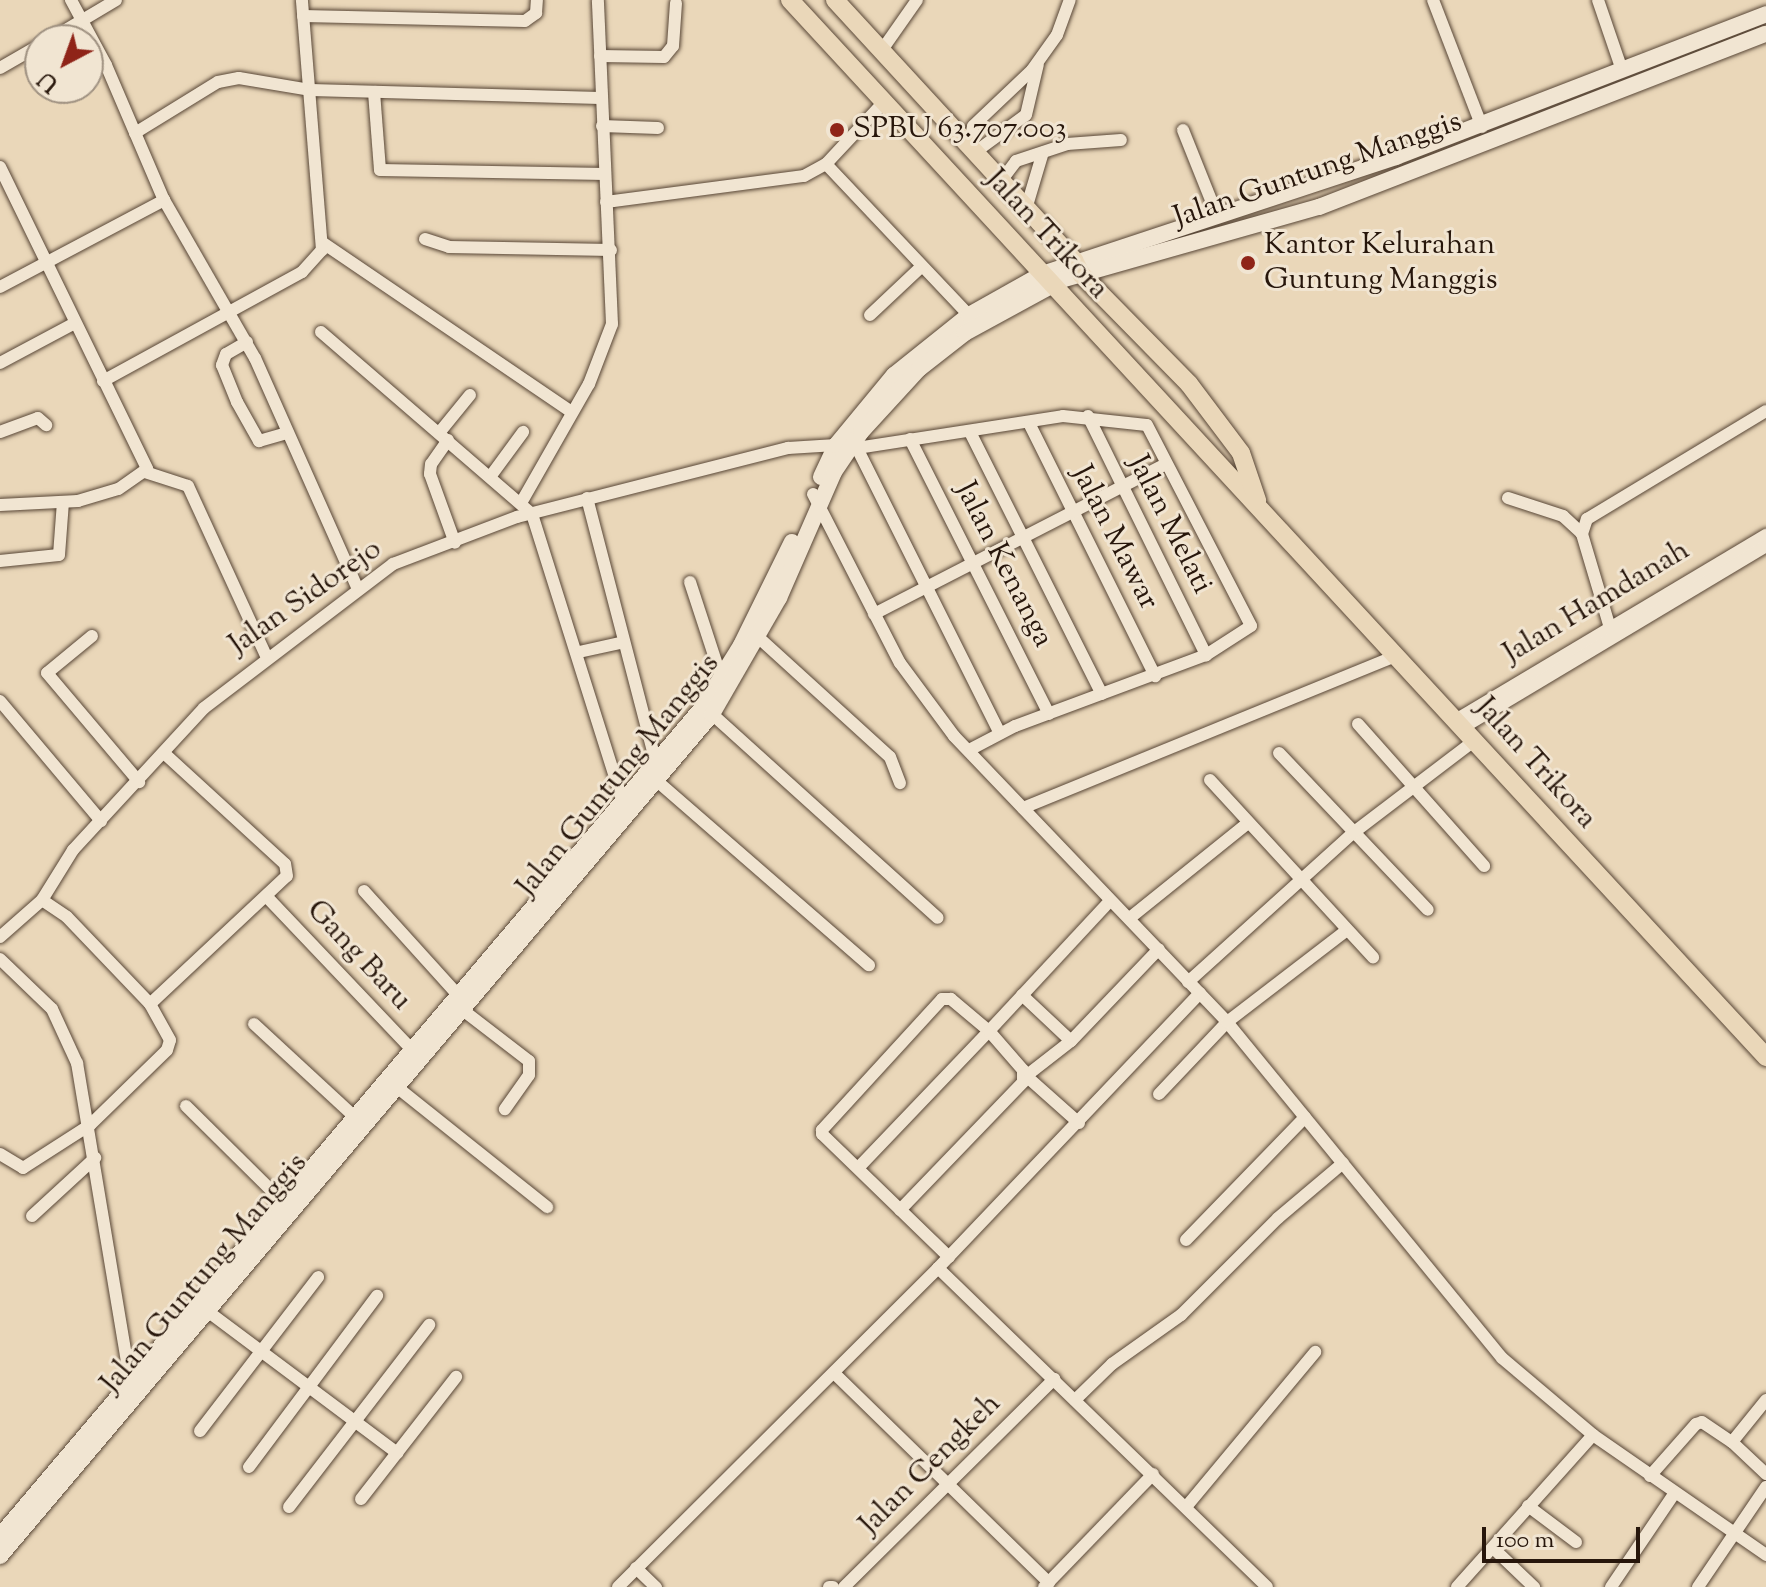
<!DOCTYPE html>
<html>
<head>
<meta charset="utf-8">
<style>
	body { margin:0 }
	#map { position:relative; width:1766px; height:1587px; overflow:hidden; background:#ead7b9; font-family:"Sorts Mill Goudy",serif }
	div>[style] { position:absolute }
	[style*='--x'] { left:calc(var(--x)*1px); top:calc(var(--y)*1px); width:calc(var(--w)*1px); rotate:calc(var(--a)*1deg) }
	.roads { filter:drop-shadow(0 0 2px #584636) drop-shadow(0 0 2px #584636) }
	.street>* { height:12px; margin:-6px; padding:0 6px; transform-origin:6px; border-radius:6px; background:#f1e5d2 }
	.secondary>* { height:16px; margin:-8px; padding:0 8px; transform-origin:8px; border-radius:8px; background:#f1e5d2 }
	.primary>* { height:18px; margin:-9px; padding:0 9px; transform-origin:9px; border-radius:9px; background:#ead7b9 }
	.dots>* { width:22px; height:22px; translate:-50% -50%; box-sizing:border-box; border:4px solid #f1e5d2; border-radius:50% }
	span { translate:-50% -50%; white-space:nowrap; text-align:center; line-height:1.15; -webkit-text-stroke:6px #f1e5d2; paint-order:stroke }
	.poi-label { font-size:30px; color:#27160b }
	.left { translate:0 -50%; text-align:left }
	.street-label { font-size:30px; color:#27160b }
	.north { position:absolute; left:24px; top:24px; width:80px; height:80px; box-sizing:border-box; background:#f1e5d2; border:2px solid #a09282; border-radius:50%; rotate:221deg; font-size:22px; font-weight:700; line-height:32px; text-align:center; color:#27160b }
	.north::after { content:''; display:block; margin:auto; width:28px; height:36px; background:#8f2418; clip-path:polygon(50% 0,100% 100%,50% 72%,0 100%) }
	.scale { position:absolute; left:1482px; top:1527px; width:158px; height:36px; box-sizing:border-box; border:4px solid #27160b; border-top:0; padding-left:10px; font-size:24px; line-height:28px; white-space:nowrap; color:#27160b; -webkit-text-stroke:6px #f1e5d2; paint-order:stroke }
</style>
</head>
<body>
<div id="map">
	<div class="roads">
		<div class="street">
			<i style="--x:71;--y:0;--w:74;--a:61.7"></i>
			<i style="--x:106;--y:65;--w:147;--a:66.8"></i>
			<i style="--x:164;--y:200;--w:182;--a:60.1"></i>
			<i style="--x:255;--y:358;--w:253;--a:66"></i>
			<i style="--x:1433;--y:0;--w:136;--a:68.9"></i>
			<i style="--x:1598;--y:0;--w:74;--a:71.1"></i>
			<i style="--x:303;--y:16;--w:222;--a:1.3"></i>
			<i style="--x:525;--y:21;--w:14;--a:-36"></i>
			<i style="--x:536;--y:13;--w:13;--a:-86"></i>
			<i style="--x:49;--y:40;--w:78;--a:-30.8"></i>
			<i style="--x:882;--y:50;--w:61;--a:-55"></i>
			<i style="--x:600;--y:56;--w:64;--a:0.9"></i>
			<i style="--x:664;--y:57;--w:14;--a:-51"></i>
			<i style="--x:673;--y:46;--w:43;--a:-86"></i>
			<i style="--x:0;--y:68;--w:46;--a:-29.9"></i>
			<i style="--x:374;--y:92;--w:78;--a:85.6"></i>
			<i style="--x:380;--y:170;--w:225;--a:1"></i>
			<i style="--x:602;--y:126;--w:56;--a:2"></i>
			<i style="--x:1183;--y:130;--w:92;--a:68.2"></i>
			<i style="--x:135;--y:133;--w:97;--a:-31.6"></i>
			<i style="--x:218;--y:82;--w:21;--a:-11"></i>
			<i style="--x:239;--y:78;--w:73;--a:9.5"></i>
			<i style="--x:311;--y:90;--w:289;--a:1.6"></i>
			<i style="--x:969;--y:147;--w:21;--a:-79"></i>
			<i style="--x:973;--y:126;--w:81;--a:-43.5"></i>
			<i style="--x:1032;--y:70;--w:43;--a:-54.5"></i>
			<i style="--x:1057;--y:35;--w:37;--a:-70"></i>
			<i style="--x:974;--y:153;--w:64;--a:-36.2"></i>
			<i style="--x:1026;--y:115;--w:52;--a:-76.8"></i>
			<i style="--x:826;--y:164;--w:208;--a:46.6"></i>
			<i style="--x:0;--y:167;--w:336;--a:64"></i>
			<i style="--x:147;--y:469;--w:35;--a:145"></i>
			<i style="--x:118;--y:489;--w:42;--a:163.3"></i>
			<i style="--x:78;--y:501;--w:78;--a:177.1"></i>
			<i style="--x:1001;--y:181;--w:25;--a:-53"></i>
			<i style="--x:1016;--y:161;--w:54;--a:-18.4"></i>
			<i style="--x:1067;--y:144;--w:54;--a:-4.2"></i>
			<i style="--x:606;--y:202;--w:200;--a:-7.5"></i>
			<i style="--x:804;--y:176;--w:25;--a:-29"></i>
			<i style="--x:826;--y:164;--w:85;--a:-46.9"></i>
			<i style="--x:1026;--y:209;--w:59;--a:-73.4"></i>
			<i style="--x:425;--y:239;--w:25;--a:18"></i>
			<i style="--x:449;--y:247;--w:162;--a:1.1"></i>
			<i style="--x:323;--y:243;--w:301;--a:34.2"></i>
			<i style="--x:0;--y:287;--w:186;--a:-27.9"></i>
			<i style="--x:870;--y:315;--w:71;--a:-43.3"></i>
			<i style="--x:321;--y:332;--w:279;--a:40.8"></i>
			<i style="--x:532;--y:514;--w:302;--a:72.5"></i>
			<i style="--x:247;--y:342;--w:24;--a:150"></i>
			<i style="--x:226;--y:354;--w:12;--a:110"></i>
			<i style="--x:222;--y:365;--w:40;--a:68"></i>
			<i style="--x:237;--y:402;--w:45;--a:60.6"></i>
			<i style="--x:259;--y:441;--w:29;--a:-16"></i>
			<i style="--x:0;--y:363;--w:85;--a:-28.1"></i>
			<i style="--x:103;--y:381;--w:227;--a:-28.7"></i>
			<i style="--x:302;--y:272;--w:30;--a:-48"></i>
			<i style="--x:322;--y:250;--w:251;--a:-94.6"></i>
			<i style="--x:1088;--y:416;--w:267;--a:63.7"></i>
			<i style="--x:1029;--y:423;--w:283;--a:63.5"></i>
			<i style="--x:0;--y:432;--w:40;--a:-20.2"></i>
			<i style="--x:38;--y:418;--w:11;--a:41"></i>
			<i style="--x:439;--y:433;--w:49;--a:-50.8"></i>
			<i style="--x:971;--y:434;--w:291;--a:63.3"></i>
			<i style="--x:910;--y:439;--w:308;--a:63.2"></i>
			<i style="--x:448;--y:440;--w:29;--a:125"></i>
			<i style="--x:431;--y:464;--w:10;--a:96"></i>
			<i style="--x:430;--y:474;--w:73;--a:70.1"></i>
			<i style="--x:850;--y:446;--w:7;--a:16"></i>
			<i style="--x:857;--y:448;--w:319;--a:63.4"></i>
			<i style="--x:857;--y:448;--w:208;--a:-8.8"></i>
			<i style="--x:1063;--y:416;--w:84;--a:6.1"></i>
			<i style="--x:1147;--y:425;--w:226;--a:62.6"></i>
			<i style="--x:1251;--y:626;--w:54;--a:147.2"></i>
			<i style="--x:1206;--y:655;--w:204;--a:159.6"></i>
			<i style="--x:1015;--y:726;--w:52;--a:152.4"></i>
			<i style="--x:145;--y:472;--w:45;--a:18"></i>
			<i style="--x:188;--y:486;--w:189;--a:65.3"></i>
			<i style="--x:490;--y:477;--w:56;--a:-53.7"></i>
			<i style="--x:813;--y:494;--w:190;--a:62.8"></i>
			<i style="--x:900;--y:663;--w:91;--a:53.5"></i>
			<i style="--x:954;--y:736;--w:395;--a:46.3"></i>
			<i style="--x:1227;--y:1022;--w:434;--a:50.7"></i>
			<i style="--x:1502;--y:1358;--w:119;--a:40.2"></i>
			<i style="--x:1593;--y:1435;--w:211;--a:34.7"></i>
			<i style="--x:587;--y:498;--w:273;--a:75.4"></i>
			<i style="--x:1508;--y:498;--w:58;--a:18.1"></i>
			<i style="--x:1563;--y:516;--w:26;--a:43"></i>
			<i style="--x:1582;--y:534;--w:101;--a:73.4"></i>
			<i style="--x:521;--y:503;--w:137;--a:-60.3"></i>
			<i style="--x:589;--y:384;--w:64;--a:-69"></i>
			<i style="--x:612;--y:324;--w:324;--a:-92.5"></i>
			<i style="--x:1582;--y:534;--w:16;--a:-72"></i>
			<i style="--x:1587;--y:519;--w:209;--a:-31.1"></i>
			<i style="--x:0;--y:561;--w:59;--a:-5.8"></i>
			<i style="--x:59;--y:555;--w:53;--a:-85.7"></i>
			<i style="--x:690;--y:582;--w:100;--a:71.9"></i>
			<i style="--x:874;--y:614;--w:328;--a:-27.2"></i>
			<i style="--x:92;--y:636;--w:58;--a:140.6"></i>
			<i style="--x:47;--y:673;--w:143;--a:49.8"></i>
			<i style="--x:758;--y:637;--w:178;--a:42.3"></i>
			<i style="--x:890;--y:757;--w:28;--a:69"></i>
			<i style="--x:579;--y:652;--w:46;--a:-12.5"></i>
			<i style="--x:0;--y:701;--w:157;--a:49.9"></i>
			<i style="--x:712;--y:714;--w:304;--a:42.1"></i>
			<i style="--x:1457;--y:719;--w:360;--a:-30.8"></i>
			<i style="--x:1358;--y:724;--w:190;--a:48.4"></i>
			<i style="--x:1464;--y:727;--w:352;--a:-30.9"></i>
			<i style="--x:1279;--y:753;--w:216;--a:46.5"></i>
			<i style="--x:1210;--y:780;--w:241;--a:47.4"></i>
			<i style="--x:657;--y:781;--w:281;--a:41"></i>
			<i style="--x:1023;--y:808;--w:403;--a:-22.2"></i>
			<i style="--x:364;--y:891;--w:142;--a:47.9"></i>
			<i style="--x:266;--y:896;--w:214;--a:46.5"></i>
			<i style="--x:42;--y:900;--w:30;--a:34"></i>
			<i style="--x:67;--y:917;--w:120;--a:46.3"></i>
			<i style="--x:150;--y:1004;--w:187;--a:-43.1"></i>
			<i style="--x:287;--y:876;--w:12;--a:-99"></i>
			<i style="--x:285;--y:864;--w:163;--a:-137.5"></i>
			<i style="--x:1131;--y:917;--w:150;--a:-38.8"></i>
			<i style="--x:0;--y:937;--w:56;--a:-41.4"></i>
			<i style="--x:42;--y:900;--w:59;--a:-58.2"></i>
			<i style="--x:73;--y:850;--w:193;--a:-47.3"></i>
			<i style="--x:204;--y:708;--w:238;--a:-37.3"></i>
			<i style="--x:393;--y:564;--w:133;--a:-20.8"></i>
			<i style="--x:517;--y:517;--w:280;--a:-14.3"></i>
			<i style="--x:788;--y:448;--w:48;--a:-3.6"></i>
			<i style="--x:0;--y:959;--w:72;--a:43.9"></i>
			<i style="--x:52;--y:1009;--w:60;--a:65.2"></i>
			<i style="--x:77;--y:1063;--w:327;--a:80.5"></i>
			<i style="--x:1188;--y:982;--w:222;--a:-42.1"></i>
			<i style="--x:1353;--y:833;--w:153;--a:-37.3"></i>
			<i style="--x:1200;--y:993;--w:380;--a:133.6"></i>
			<i style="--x:938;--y:1268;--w:458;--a:44.1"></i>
			<i style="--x:1022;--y:995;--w:67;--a:43.2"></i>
			<i style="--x:464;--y:1011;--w:82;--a:37.6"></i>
			<i style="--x:529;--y:1061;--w:14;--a:90"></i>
			<i style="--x:529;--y:1075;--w:42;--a:125.2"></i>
			<i style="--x:254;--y:1024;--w:139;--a:42.7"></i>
			<i style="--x:398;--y:1088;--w:191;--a:38.6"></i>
			<i style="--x:1159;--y:1094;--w:99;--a:-46.6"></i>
			<i style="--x:1227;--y:1022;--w:151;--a:-37.5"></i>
			<i style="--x:186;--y:1106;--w:138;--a:44.7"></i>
			<i style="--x:1079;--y:1123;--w:71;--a:-138.4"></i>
			<i style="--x:1026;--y:1076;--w:57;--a:-37.9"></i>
			<i style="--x:1071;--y:1041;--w:127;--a:-46.3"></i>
			<i style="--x:0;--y:1154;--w:27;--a:31"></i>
			<i style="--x:23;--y:1168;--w:80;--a:-32.7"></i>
			<i style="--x:90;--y:1125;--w:107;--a:-44.2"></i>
			<i style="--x:167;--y:1050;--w:10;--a:-73"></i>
			<i style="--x:170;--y:1040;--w:41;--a:-119.1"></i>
			<i style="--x:859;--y:1167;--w:188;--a:-46.3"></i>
			<i style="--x:989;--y:1031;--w:50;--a:-139.9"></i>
			<i style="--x:951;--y:999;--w:9;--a:180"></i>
			<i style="--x:942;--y:999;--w:178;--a:132.5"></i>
			<i style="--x:822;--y:1130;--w:4;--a:90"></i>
			<i style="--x:822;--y:1134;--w:177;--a:44.1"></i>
			<i style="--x:900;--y:1210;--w:178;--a:-46.1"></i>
			<i style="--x:1023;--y:1082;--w:12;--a:-90"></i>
			<i style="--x:1023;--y:1070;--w:52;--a:-131.1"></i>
			<i style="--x:989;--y:1031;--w:178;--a:-47.1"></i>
			<i style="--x:32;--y:1216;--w:86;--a:-42.6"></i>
			<i style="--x:1186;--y:1240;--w:171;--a:-45.9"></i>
			<i style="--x:210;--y:1313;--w:234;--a:36.8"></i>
			<i style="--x:835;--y:1374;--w:299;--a:44.3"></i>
			<i style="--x:1075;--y:1400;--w:52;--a:-44.2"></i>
			<i style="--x:1112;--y:1364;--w:85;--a:-35.4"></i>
			<i style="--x:1181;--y:1315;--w:137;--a:-45"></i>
			<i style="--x:1278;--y:1218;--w:85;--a:-40.2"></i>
			<i style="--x:1766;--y:1400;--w:54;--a:129"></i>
			<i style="--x:1732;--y:1442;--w:47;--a:43.3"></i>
			<i style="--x:200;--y:1431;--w:194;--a:-52.5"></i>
			<i style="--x:249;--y:1467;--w:214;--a:-53.2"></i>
			<i style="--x:1650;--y:1476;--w:69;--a:-48.5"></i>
			<i style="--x:1696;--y:1424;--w:6;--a:-18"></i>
			<i style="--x:1702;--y:1422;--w:36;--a:34"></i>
			<i style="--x:361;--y:1499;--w:155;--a:-52.1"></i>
			<i style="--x:1528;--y:1506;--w:60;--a:36.9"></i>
			<i style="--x:289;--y:1507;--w:230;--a:-52.4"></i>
			<i style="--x:1186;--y:1507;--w:202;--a:-50.2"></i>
			<i style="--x:1493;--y:1548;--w:57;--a:43.6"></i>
			<i style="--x:636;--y:1568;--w:28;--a:44"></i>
			<i style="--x:618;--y:1587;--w:452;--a:-44.9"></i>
			<i style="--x:829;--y:1587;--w:4;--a:0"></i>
			<i style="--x:844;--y:1587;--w:296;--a:-44.7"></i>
			<i style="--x:1044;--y:1587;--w:157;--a:-46"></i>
			<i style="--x:1457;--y:1587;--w:204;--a:-48.2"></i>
			<i style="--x:1611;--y:1587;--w:112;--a:-55.9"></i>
			<i style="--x:1698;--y:1587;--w:121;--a:-55.8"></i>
		</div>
		<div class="secondary">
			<i style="--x:821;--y:477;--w:35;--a:-65"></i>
			<i style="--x:836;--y:445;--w:91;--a:-50.4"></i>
			<i style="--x:894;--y:375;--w:96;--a:-38.7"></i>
			<i style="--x:969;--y:315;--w:84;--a:-29.3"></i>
			<i style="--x:1042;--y:274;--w:373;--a:-18.3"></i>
			<i style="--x:1396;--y:157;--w:397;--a:-21.1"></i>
			<i style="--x:0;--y:1536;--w:1086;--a:-49.71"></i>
			<i style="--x:702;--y:708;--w:74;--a:-58.2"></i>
			<i style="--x:741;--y:645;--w:115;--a:-63.7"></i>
			<i style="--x:0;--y:1556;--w:1103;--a:-49.78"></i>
			<i style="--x:712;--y:714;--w:134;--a:-60"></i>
			<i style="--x:779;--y:598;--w:137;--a:-66.4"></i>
			<i style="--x:834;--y:472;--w:48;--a:-56"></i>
			<i style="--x:861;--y:432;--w:86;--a:-47.4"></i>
			<i style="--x:919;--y:369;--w:58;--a:-38"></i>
			<i style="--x:965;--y:333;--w:113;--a:-28.6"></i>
			<i style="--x:1064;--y:279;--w:265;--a:-15.8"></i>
			<i style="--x:1319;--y:207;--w:479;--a:-21.2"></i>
		</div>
		<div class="primary">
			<i style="--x:790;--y:0;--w:1439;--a:47.28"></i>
			<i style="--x:835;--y:0;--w:353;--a:47.4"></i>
			<i style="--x:1074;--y:260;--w:16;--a:63"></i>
			<i style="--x:1081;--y:274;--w:154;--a:45.5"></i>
			<i style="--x:1189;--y:384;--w:86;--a:53"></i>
			<i style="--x:1241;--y:453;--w:50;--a:71.2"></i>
		</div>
	</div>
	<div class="dots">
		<i style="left:837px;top:130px;background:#8f2418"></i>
		<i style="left:1248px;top:263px;background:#8f2418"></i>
	</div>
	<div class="poi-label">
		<span class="left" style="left:853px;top:130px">SPBU 63.707.003</span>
		<span class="left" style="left:1264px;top:263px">Kantor Kelurahan<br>Guntung Manggis</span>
	</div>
	<div class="street-label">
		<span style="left:1318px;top:171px;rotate:-19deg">Jalan Guntung Manggis</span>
		<span style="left:1046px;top:235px;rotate:47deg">Jalan Trikora</span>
		<span style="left:1169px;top:525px;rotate:63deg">Jalan Melati</span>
		<span style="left:1114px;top:538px;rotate:63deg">Jalan Mawar</span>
		<span style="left:1003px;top:565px;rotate:63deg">Jalan Kenanga</span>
		<span style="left:306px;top:598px;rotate:-35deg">Jalan Sidorejo</span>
		<span style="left:1597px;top:603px;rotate:-31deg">Jalan Hamdanah</span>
		<span style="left:1535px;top:764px;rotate:48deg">Jalan Trikora</span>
		<span style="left:619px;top:776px;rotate:-51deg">Jalan Guntung Manggis</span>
		<span style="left:358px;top:956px;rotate:47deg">Gang Baru</span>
		<span style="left:205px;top:1274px;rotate:-50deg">Jalan Guntung Manggis</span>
		<span style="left:931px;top:1465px;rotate:-45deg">Jalan Cengkeh</span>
	</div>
	<div class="north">U</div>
	<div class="scale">100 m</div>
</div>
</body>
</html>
